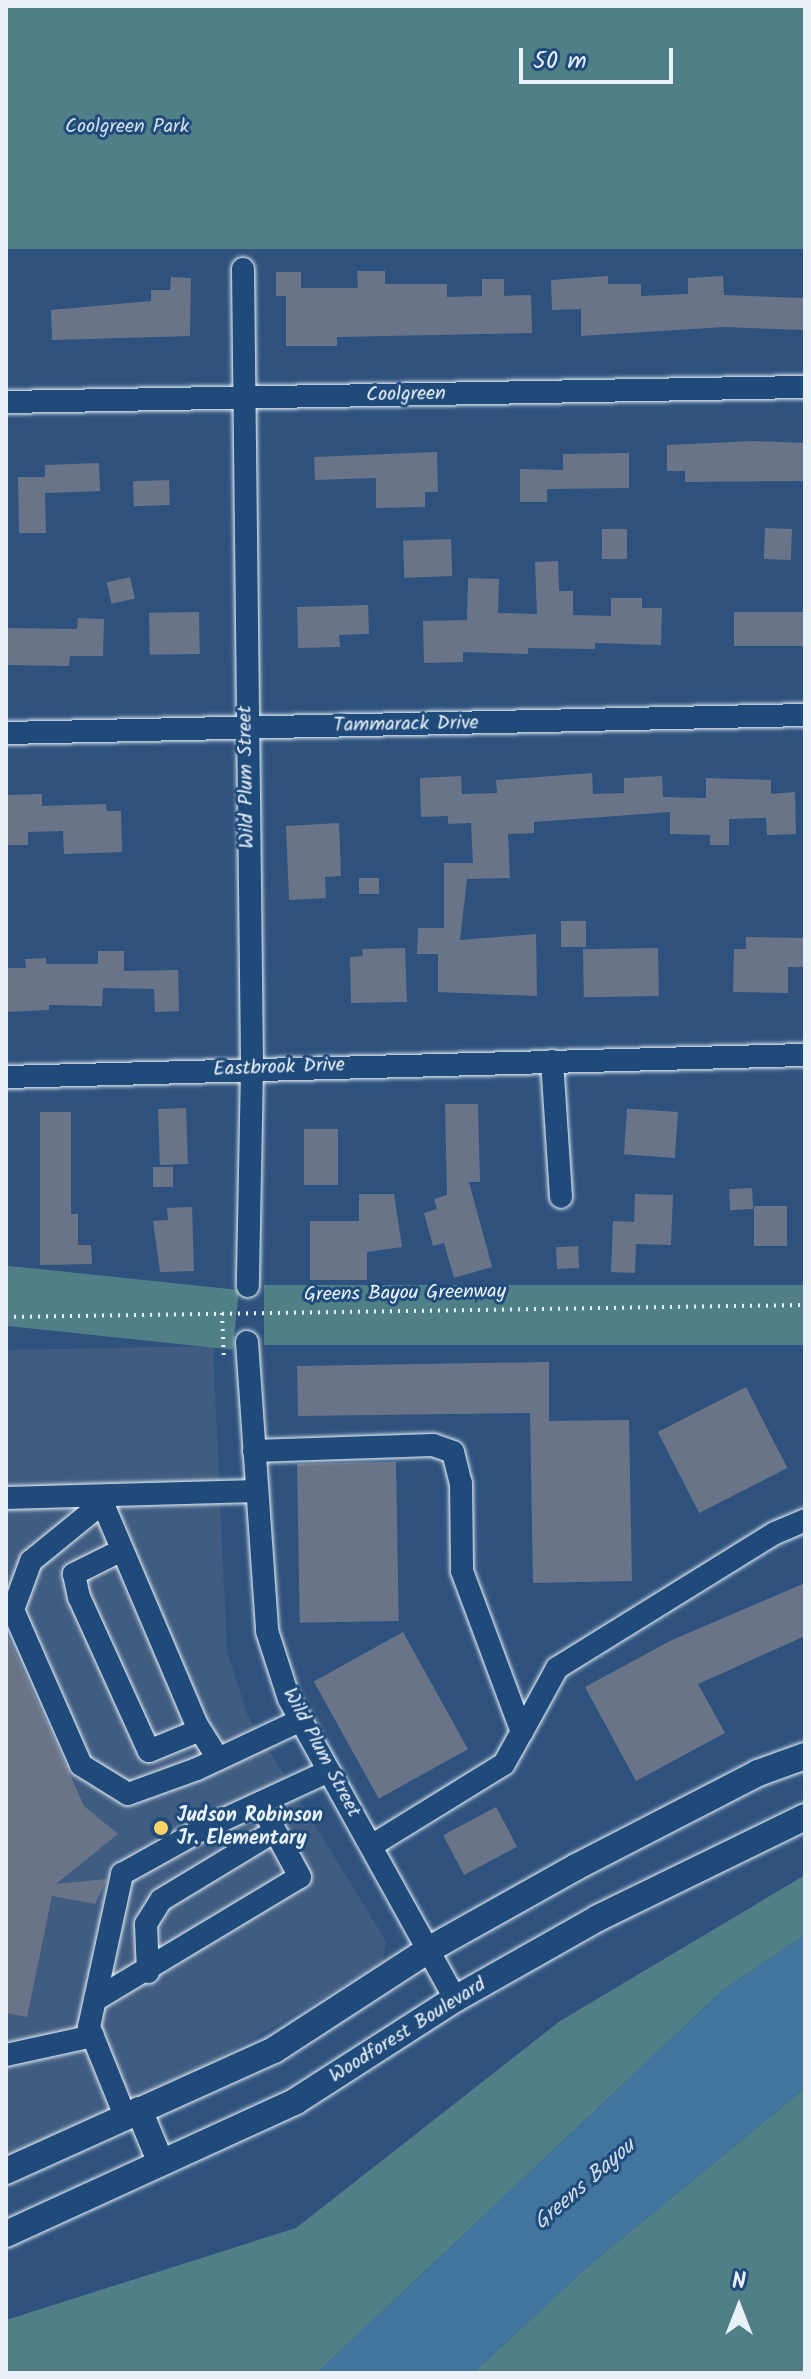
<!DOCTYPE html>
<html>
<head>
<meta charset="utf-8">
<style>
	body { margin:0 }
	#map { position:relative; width:811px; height:2379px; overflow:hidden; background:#2e527d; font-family:Kalam,sans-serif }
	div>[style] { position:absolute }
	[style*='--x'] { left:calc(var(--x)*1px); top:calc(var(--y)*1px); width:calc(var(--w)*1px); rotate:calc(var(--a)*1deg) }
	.built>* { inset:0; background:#405c81 }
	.green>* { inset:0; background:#507f88; transform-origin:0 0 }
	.water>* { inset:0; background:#41759d }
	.building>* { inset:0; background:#6a7489; transform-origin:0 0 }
	.path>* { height:4px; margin-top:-2px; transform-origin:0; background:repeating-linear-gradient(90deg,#e8f1f8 0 2px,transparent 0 8px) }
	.roads { filter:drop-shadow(0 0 2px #e8f1f8) drop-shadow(0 0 2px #e8f1f8) }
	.minor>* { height:22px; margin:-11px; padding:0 11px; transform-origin:11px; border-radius:11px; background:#1f4a7a }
	.major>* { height:26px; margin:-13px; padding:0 13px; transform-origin:13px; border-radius:13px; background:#1f4a7a }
	.dots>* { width:22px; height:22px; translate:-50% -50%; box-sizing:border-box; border:4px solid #1f4a7a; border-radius:50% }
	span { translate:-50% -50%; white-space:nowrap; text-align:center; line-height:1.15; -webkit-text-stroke:6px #1f4a7a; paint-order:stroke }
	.park-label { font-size:20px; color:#d1e0e7 }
	.street-label { font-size:20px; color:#e8f1f8 }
	.poi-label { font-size:20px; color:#e8f1f8; font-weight:700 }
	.left { translate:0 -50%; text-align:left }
	.water-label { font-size:22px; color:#cfdeea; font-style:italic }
	.frame { position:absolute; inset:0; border:8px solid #e8f1f8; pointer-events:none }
	.north { position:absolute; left:699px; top:2267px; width:80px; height:80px; -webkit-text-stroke:6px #1f4a7a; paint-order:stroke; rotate:0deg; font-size:22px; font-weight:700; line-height:32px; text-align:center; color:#e8f1f8 }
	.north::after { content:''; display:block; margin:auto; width:28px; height:36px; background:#e8f1f8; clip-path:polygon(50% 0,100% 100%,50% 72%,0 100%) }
	.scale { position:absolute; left:519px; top:48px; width:154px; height:36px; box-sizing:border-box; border:4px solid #e8f1f8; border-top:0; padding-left:10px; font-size:24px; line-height:28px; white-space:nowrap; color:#e8f1f8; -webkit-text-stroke:6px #1f4a7a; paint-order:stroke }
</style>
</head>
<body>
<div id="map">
	<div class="built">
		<i style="clip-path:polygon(213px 1346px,227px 1652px,248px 1716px,386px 1941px,383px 1963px,202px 2068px,6px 2157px,6px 1350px)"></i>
	</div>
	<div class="green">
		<i style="left:6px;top:6px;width:799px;height:243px"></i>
		<i style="left:805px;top:1285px;width:60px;height:541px;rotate:90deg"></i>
		<i style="left:239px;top:1290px;width:60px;height:233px;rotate:96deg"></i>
		<i style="clip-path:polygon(805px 1875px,805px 1935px,722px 1991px,317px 2373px,6px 2373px,6px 2320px,296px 2228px,560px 2021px)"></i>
		<i style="clip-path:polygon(805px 2088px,805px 2373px,473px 2373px,587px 2267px)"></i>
	</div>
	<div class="water">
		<i style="clip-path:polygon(805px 1935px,805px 2088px,587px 2267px,473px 2373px,317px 2373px,722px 1991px)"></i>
	</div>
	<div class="building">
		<i style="clip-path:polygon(357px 271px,385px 271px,385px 284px,447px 284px,447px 297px,482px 296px,482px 279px,504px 279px,504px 296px,531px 295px,532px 333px,337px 337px,337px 346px,286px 346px,286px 296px,276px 296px,276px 272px,301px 272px,301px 288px,358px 288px)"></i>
		<i style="clip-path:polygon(608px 276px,608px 284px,641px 284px,641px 296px,688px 294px,688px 278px,723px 276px,724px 295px,805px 298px,805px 330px,725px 327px,581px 336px,581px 309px,552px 310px,551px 280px)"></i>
		<i style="clip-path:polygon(171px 277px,191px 278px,190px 336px,52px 340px,51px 310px,151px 301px,151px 290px,170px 290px)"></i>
		<i style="clip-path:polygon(754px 441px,805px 443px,805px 481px,685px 482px,685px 471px,667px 471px,667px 445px)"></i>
		<i style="clip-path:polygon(437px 452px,438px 492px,425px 492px,425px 507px,376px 508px,376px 478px,315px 480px,314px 457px)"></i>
		<i style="clip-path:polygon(629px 453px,629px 488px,547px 489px,547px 502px,520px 502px,520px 469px,563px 470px,563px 454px)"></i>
		<i style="clip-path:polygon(99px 463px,100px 491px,45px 493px,46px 533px,19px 533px,18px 477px,45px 477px,45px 465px)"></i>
		<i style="left:169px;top:480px;width:25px;height:36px;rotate:88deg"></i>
		<i style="left:765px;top:528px;width:27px;height:31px;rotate:2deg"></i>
		<i style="left:602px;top:529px;width:25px;height:30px"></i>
		<i style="left:451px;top:539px;width:37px;height:48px;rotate:88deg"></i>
		<i style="clip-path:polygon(558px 561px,559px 591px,573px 591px,573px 615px,611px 616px,611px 598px,642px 598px,642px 608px,662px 608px,661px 645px,595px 643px,595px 649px,528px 648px,528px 654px,463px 652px,463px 662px,424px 663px,423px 621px,467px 620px,468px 578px,499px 579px,498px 613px,537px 614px,535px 562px)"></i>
		<i style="left:130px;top:577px;width:22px;height:24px;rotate:77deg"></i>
		<i style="clip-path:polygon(368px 605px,369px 634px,339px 635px,340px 647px,298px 648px,297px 607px)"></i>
		<i style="left:199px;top:612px;width:42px;height:50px;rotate:89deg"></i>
		<i style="left:805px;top:612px;width:34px;height:71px;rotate:90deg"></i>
		<i style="clip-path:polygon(78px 618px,104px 619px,103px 656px,70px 656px,69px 666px,6px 665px,6px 628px,77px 629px)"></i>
		<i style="clip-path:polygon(592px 773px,593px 794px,624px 793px,624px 778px,662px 776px,663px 797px,706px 798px,706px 778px,771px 780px,771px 794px,795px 792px,796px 834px,767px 835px,766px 818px,729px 819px,729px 845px,710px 845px,710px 835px,670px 834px,670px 812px,534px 822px,534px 833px,508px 834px,510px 878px,467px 879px,460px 940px,536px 934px,537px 996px,438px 992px,438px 954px,417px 954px,418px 928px,444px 928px,444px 863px,473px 863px,471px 823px,448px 824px,448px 816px,421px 817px,420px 778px,461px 776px,462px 794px,497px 793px,496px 780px)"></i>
		<i style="clip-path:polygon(42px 794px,42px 806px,106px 804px,107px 811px,121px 811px,122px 852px,64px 854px,63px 831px,28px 832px,28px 845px,6px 845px,6px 795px)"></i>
		<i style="clip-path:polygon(339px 823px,341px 876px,325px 877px,326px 898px,289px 900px,286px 826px)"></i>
		<i style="left:379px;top:878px;width:16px;height:20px;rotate:90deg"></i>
		<i style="left:586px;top:921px;width:26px;height:25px;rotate:90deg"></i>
		<i style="clip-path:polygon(746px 937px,805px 938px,805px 967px,788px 967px,788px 993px,733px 992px,734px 949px,746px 949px)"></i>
		<i style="clip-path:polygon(405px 948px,407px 1002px,351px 1003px,350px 957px,363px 956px,362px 949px)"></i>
		<i style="left:658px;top:948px;width:48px;height:75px;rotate:89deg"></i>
		<i style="clip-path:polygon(98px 951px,124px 951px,124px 971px,178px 970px,179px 1011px,155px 1012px,154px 989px,103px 988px,102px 1006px,49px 1005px,49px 1010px,6px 1012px,6px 968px,26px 968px,25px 959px,46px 958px,46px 964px,98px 964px)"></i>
		<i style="clip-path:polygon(445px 1104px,478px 1104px,480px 1182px,469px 1182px,492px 1267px,454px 1278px,444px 1243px,433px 1246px,424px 1213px,437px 1209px,434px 1199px,447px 1195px)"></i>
		<i style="left:186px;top:1108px;width:56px;height:28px;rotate:88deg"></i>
		<i style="clip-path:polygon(40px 1112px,71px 1112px,71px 1214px,78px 1214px,78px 1245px,91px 1245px,92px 1264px,40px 1265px)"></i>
		<i style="left:678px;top:1112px;width:46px;height:51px;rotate:94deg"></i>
		<i style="left:304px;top:1129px;width:34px;height:56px"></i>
		<i style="left:153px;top:1167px;width:20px;height:20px"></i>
		<i style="left:752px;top:1188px;width:21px;height:23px;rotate:87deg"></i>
		<i style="clip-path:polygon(359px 1194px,394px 1194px,402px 1247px,367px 1252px,367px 1280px,310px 1280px,310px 1221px,359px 1221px)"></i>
		<i style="clip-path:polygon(635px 1194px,673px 1195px,671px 1245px,636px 1244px,635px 1273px,611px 1272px,613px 1221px,634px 1222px)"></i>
		<i style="left:754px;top:1206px;width:33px;height:40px"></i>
		<i style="clip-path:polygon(192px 1207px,194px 1271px,160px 1272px,153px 1221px,168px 1220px,167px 1208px)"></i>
		<i style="left:578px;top:1246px;width:22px;height:22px;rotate:87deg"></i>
		<i style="clip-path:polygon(549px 1362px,549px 1421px,629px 1420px,632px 1581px,533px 1583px,530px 1413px,298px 1416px,297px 1366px)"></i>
		<i style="left:746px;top:1387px;width:91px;height:99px;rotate:63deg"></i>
		<i style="left:396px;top:1462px;width:159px;height:99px;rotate:89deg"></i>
		<i style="clip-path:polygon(805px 1583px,805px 1636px,698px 1684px,725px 1733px,636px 1781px,585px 1687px,670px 1641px)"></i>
		<i style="clip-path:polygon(6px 1632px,84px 1806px,118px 1834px,56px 1884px,107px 1879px,95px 1904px,52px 1896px,27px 2017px,6px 2013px)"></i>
		<i style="left:403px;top:1632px;width:134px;height:102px;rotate:61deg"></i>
		<i style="left:496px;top:1807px;width:45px;height:60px;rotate:62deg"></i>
	</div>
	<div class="path">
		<i style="--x:222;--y:1313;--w:47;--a:87.6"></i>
		<i style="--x:6;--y:1317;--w:799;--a:-0.86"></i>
	</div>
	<div class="roads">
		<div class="minor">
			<i style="--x:243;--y:269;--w:799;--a:89.35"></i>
			<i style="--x:252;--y:1068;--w:218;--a:91.1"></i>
			<i style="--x:6;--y:402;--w:799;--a:-1.08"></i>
			<i style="--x:6;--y:733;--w:799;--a:-1.29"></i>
			<i style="--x:552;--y:1061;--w:136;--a:86.2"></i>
			<i style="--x:6;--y:1077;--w:799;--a:-1.58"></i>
			<i style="--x:247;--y:1342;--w:290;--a:86"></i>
			<i style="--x:267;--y:1631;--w:71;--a:72.1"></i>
			<i style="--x:289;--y:1699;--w:343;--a:61"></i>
			<i style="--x:254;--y:1451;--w:179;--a:-1.9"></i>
			<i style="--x:433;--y:1445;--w:21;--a:19"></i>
			<i style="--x:453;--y:1452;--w:32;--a:76"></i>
			<i style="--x:461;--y:1483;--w:88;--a:89.3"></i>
			<i style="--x:462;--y:1571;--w:172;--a:69.6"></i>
			<i style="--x:522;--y:1732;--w:73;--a:-61.3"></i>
			<i style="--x:557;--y:1668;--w:256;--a:-31.8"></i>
			<i style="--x:775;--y:1533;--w:33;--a:-23"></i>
			<i style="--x:257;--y:1491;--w:145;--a:178.4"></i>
			<i style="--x:112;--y:1495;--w:104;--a:140.8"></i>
			<i style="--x:31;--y:1561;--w:52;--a:110.2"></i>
			<i style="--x:13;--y:1610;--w:169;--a:66.3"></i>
			<i style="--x:81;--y:1765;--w:55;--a:31.7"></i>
			<i style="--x:128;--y:1794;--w:73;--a:-19.9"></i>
			<i style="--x:197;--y:1769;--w:115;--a:-25.2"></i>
			<i style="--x:6;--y:1498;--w:106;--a:-1.6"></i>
			<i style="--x:103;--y:1504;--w:240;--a:67"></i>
			<i style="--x:197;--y:1725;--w:40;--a:58"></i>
			<i style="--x:122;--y:1550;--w:54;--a:153.4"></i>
			<i style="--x:74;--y:1574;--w:24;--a:78"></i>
			<i style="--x:79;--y:1597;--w:169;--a:65.6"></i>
			<i style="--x:149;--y:1751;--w:55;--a:-22.4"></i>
			<i style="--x:371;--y:1846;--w:156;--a:-31.7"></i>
			<i style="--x:504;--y:1764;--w:37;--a:-61"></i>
			<i style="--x:148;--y:1972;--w:48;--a:-92.4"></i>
			<i style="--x:146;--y:1924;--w:28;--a:-58"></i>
			<i style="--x:161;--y:1900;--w:133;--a:-31.2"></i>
			<i style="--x:95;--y:2000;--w:239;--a:-31"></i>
			<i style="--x:300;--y:1877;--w:84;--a:-118.4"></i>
			<i style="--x:6;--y:2055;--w:89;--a:-12.3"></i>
			<i style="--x:125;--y:2116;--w:96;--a:-112"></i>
			<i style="--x:89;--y:2027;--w:157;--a:-77.8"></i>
			<i style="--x:122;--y:1874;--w:88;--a:-29.2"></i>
			<i style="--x:199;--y:1831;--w:143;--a:-24.8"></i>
		</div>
		<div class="major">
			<i style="--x:139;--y:2110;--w:57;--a:67.5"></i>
			<i style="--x:6;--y:2171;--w:294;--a:-24.3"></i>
			<i style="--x:274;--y:2050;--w:184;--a:-33"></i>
			<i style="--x:428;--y:1950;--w:170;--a:-29.3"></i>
			<i style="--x:576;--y:1867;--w:205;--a:-27.3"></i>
			<i style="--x:758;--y:1773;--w:50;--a:-19.9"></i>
			<i style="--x:6;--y:2234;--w:319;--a:-24.6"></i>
			<i style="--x:296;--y:2101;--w:189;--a:-32.7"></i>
			<i style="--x:455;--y:1999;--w:164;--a:-29.5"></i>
			<i style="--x:598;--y:1918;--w:230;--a:-26"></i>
		</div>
	</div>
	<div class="dots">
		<i style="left:161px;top:1828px;background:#ffd166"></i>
	</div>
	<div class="park-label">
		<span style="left:127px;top:127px">Coolgreen Park</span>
	</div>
	<div class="street-label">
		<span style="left:406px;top:395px;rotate:-1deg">Coolgreen</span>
		<span style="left:406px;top:725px;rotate:-1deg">Tammarack Drive</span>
		<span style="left:247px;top:777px;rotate:-91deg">Wild Plum Street</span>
		<span style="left:279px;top:1068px;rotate:-2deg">Eastbrook Drive</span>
		<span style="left:405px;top:1294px;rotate:-1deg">Greens Bayou Greenway</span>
		<span style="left:321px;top:1753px;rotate:62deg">Wild Plum Street</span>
		<span style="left:408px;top:2031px;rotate:-32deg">Woodforest Boulevard</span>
	</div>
	<div class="poi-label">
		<span class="left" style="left:177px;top:1828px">Judson Robinson<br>Jr. Elementary</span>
	</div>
	<div class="water-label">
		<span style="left:585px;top:2185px;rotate:-41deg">Greens Bayou</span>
	</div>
	<div class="frame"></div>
	<div class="north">N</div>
	<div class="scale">50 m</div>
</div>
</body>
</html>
